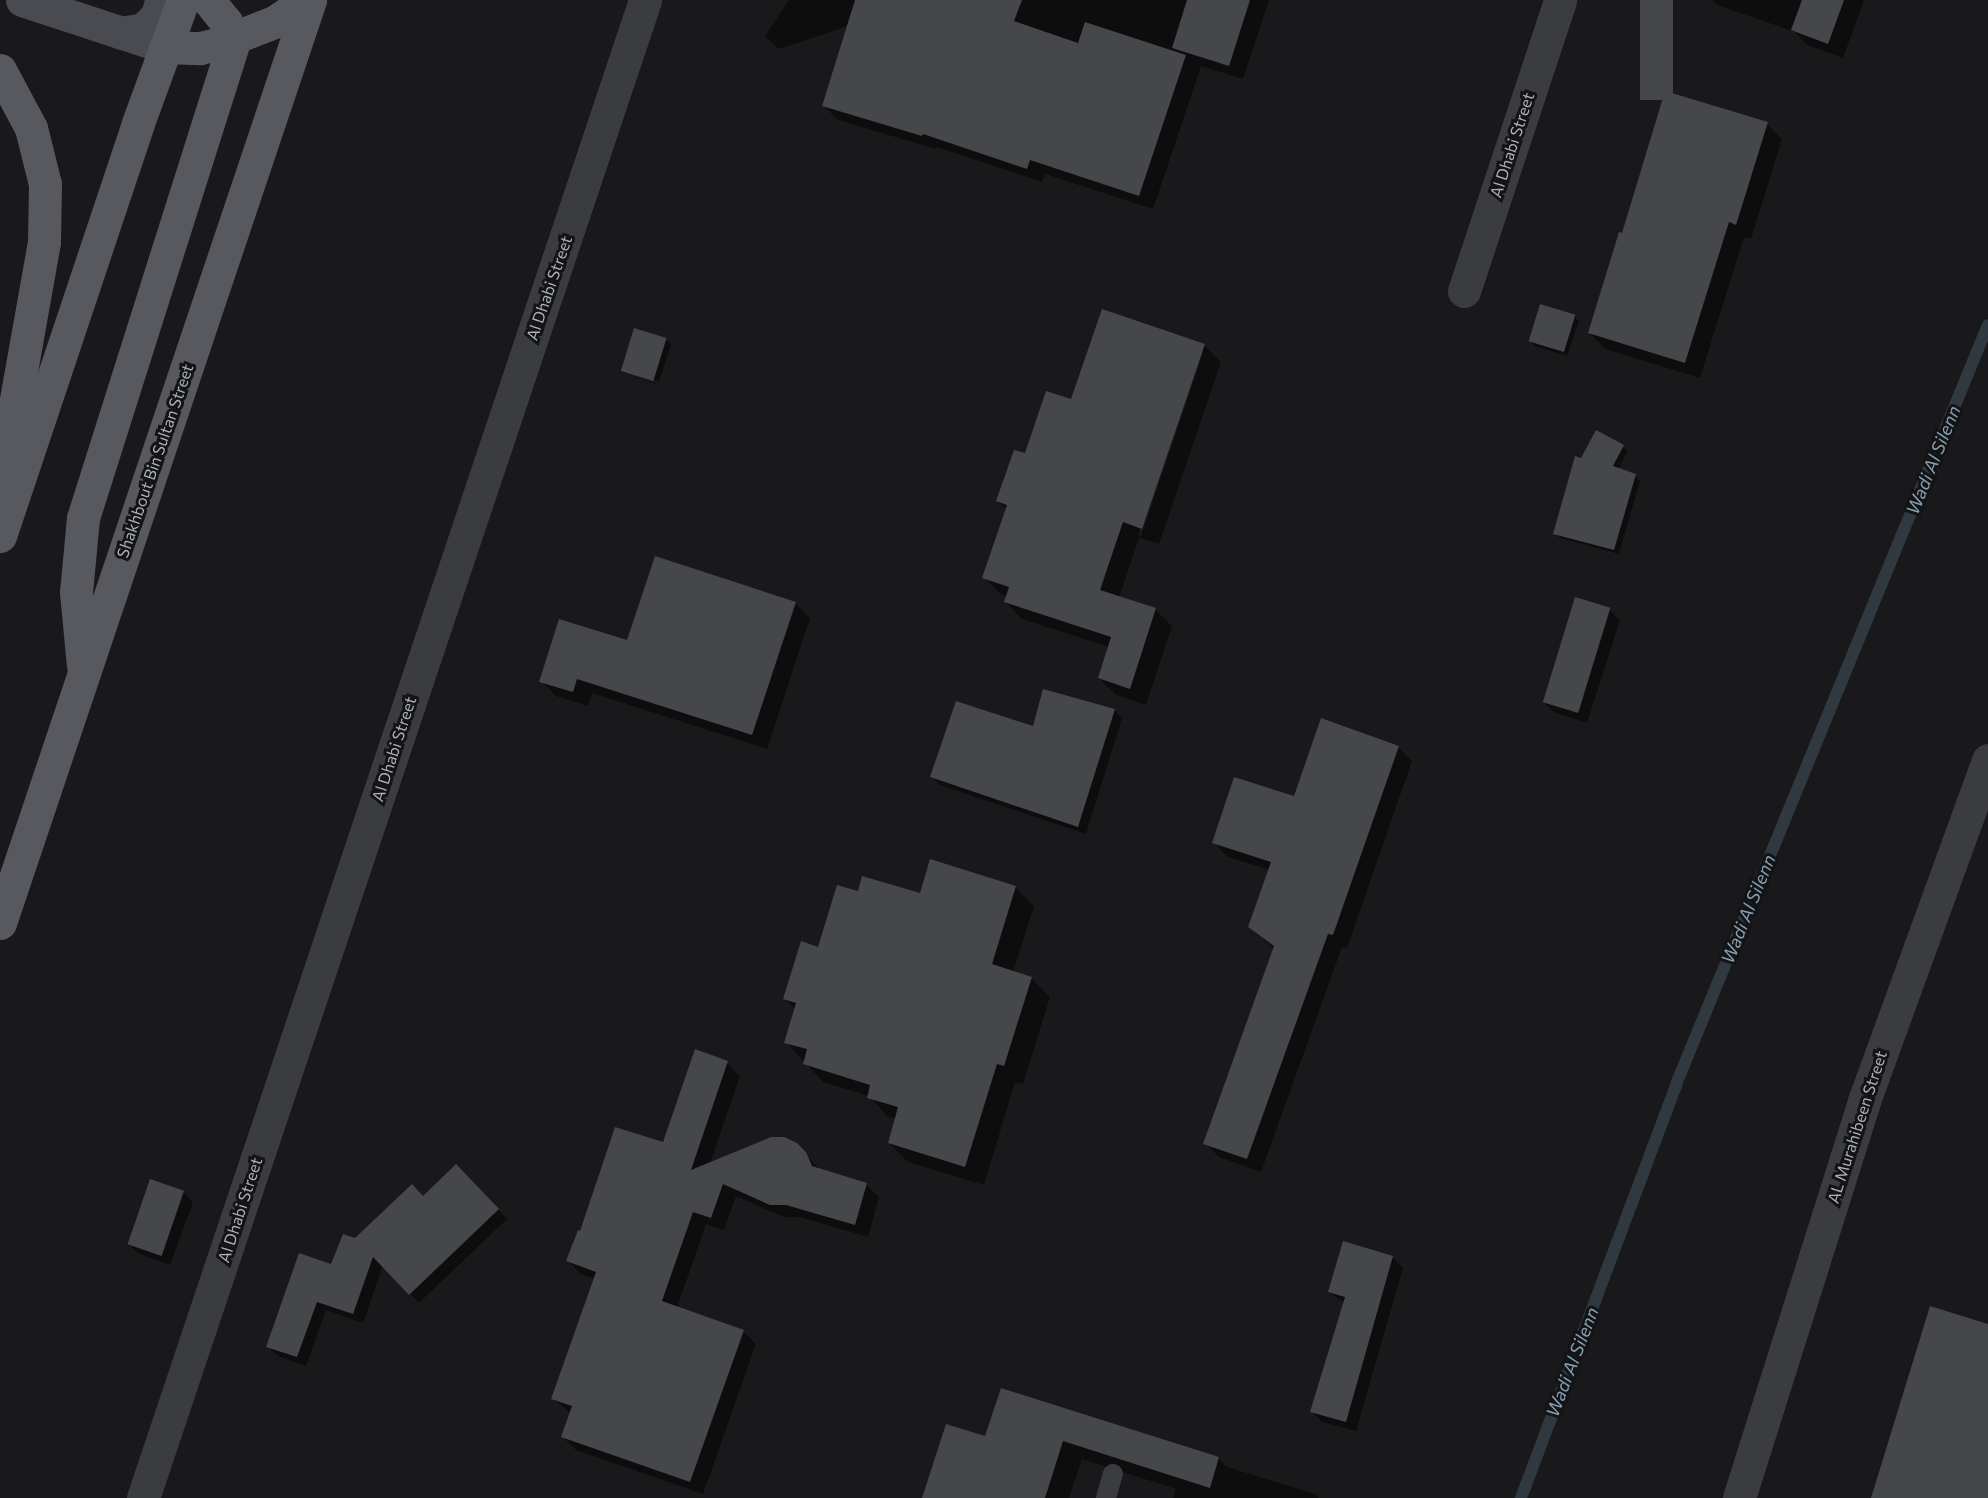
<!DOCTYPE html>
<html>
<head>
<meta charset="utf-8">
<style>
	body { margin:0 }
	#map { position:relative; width:1988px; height:1498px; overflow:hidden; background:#19191b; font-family:Commissioner,sans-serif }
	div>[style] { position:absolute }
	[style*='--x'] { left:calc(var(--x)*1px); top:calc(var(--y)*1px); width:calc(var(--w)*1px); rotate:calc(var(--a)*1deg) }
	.shadow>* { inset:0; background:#0007 }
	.stream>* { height:12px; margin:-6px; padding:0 6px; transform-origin:6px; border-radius:6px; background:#30393f }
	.building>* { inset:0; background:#46474b; transform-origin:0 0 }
	.service>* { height:20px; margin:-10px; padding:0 10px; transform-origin:10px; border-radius:10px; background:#3a3c40 }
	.minor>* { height:33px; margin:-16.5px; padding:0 16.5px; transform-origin:16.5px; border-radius:16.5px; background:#3a3c40 }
	.secondary>* { height:33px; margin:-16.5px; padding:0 16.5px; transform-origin:16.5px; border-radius:16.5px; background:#494b50 }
	.primary>* { height:33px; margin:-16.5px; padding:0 16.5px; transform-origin:16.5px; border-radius:16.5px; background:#57595f }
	span { translate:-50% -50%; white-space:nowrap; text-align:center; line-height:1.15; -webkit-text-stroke:6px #141416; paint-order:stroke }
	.street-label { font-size:16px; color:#acb1ba }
	.water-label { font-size:18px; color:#85a0b3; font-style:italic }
</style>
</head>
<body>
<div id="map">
	<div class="shadow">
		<i style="clip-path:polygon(789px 0,1269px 0,1243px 79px,1201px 66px,1153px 209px,1045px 174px,1042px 182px,937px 147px,936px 149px,838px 120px,824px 106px,848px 26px,779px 49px,765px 36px)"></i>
		<i style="clip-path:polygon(1712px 0,1864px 0,1843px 58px,1807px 45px,1795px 32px,1717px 5px)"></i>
		<i style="clip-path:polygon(1767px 124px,1782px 139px,1751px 239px,1744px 237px,1700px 378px,1605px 349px,1590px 333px,1623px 235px)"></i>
		<i style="clip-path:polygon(1574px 316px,1579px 321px,1567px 356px,1535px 346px,1530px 341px)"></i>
		<i style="clip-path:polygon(635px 330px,667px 340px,671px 345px,659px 381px,626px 371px,626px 374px,622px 370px)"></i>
		<i style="clip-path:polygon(evenodd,1204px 345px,1221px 362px,1159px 544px,1139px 538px,1119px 598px,1155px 609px,1172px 626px,1146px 705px,1116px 695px,1099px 678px,1109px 647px,1022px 619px,1006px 602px,1007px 596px,1000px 594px,984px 577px,1007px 510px,998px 501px,1026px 455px,1072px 401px,1204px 345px,1200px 353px,1203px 353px,1141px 536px,1138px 535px,1200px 353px)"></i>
		<i style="clip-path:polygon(626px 374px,658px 384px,658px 385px)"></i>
		<i style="clip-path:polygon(1597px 432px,1628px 451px,1618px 469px,1635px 476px,1640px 481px,1619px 554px,1560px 538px,1555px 533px,1582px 460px)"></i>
		<i style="clip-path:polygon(795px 603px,810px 618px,767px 749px,592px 693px,588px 706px,556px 696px,541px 681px,628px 642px)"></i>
		<i style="clip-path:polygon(1609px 610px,1620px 620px,1587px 723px,1554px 712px,1543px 702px)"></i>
		<i style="clip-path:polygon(1114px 710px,1122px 718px,1086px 834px,940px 785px,932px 777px,1034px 728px)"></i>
		<i style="clip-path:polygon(1398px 747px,1412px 761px,1347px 948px,1342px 947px,1261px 1172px,1219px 1157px,1205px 1143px,1275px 949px,1249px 927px,1270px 870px,1228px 857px,1214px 843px,1295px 798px)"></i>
		<i style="clip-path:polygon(1015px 887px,1034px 906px,1013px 972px,1031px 978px,1050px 997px,1023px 1084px,1015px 1082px,984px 1185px,908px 1162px,889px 1143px,897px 1119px,887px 1116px,869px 1096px,823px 1082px,786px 1042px,796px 1010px,785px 999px,859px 893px,921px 895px)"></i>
		<i style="clip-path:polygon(727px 1063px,740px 1076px,710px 1163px,796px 1144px,820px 1170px,866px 1184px,879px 1197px,868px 1237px,800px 1217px,784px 1217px,736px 1196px,724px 1230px,706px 1224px,677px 1308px,743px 1331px,756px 1344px,703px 1494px,576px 1450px,563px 1437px,571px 1413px,553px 1399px,595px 1279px,581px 1274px,568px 1261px,581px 1233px,663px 1144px)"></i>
		<i style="clip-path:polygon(456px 1166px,507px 1219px,419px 1303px,383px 1265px,363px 1323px,326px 1310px,306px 1366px,278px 1356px,268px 1347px,356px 1240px,423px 1198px)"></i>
		<i style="clip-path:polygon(183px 1192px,193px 1202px,170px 1265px,139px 1254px,128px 1244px)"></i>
		<i style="clip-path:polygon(1344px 1243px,1393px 1258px,1403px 1268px,1356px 1431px,1322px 1422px,1312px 1412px,1345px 1303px,1329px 1292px)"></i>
		<i style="clip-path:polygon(1002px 1390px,1219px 1459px,1227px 1467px,1315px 1494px,1319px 1498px,1173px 1498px,1176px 1489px,1082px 1459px,1069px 1498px,924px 1498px,986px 1438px)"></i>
	</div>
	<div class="stream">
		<i style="--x:1521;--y:1498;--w:444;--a:-69.4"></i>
		<i style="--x:1677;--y:1082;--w:818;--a:-67.67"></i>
	</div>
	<div class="building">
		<i style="clip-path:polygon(855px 0,1022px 0,1014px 21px,1078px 43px,1085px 22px,1186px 55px,1139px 196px,1030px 160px,1027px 169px,923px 134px,922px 136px,822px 106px)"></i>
		<i style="clip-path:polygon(1187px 0,1250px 0,1229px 66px,1172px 48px)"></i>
		<i style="left:1640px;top:0;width:33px;height:100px"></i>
		<i style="clip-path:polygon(1802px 0,1844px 0,1828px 44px,1791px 30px)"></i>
		<i style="clip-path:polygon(1665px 91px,1768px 122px,1736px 225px,1729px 222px,1685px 363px,1588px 333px,1619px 232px,1622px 233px)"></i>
		<i style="left:1540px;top:304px;width:37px;height:39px;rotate:17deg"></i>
		<i style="clip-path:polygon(1102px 309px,1205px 344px,1142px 529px,1123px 522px,1100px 590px,1156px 608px,1130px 689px,1098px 678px,1111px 637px,1004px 602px,1009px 587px,982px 578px,1007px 505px,996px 501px,1014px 450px,1025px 453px,1046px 391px,1071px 399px)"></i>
		<i style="left:634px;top:328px;width:34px;height:45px;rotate:17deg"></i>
		<i style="clip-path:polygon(1596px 430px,1624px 445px,1613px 466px,1636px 474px,1614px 550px,1553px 534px,1575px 456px,1581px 458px)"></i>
		<i style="clip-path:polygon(655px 556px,796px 602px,752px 735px,577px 679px,573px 692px,539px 682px,559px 619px,627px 640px)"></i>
		<i style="left:1575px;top:597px;width:37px;height:110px;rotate:17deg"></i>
		<i style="clip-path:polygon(1043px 689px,1115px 709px,1078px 827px,930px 777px,956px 701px,1033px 726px)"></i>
		<i style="clip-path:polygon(1321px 718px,1399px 746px,1333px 935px,1328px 934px,1247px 1159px,1203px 1144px,1274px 946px,1248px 927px,1271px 862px,1212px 843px,1234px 777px,1294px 796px)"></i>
		<i style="clip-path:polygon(930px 859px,1016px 886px,992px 964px,1032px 977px,1004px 1066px,997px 1064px,965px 1167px,888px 1143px,898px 1107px,867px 1098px,870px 1085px,803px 1064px,807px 1049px,784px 1043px,796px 1003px,783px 999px,801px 941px,818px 947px,837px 885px,858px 891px,862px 876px,920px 893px)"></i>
		<i style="clip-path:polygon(695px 1049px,728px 1061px,691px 1170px,771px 1137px,784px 1137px,797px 1143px,806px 1152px,812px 1166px,867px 1183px,855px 1225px,786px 1205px,770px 1205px,723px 1184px,711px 1218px,693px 1212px,662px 1301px,744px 1330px,690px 1482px,561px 1437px,572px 1406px,551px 1399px,596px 1272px,566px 1261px,578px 1230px,580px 1231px,615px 1127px,663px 1142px)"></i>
		<i style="clip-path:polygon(456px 1164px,499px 1209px,409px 1295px,373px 1257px,353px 1314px,317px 1302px,297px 1357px,266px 1347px,299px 1253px,331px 1264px,343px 1234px,355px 1238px,412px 1184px,423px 1196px)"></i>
		<i style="left:150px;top:1179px;width:36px;height:69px;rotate:19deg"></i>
		<i style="clip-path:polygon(1343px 1241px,1393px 1256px,1346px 1422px,1310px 1412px,1345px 1297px,1328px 1292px)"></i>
		<i style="clip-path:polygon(1930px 1306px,1988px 1324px,1988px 1498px,1871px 1498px)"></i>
		<i style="clip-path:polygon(1001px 1388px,1219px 1457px,1210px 1488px,1063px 1441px,1045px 1498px,922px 1498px,946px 1424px,985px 1436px)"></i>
	</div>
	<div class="service">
		<i style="--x:1106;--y:1498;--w:25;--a:-74"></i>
	</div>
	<div class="minor">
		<i style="--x:1464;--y:291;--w:306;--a:-71.7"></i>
		<i style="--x:143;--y:1498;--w:1580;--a:-71.47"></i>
		<i style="--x:1739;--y:1498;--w:416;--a:-72.5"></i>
		<i style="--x:1864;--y:1101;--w:363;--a:-70"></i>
	</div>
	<div class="secondary">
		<i style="--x:22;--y:0;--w:151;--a:18.2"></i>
		<i style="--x:121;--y:33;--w:22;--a:-10"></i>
		<i style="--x:143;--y:29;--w:11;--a:-41"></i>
		<i style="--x:151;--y:22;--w:11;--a:-52"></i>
		<i style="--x:158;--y:13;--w:13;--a:-77"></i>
	</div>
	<div class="primary">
		<i style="--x:165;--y:47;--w:35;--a:2"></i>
		<i style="--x:200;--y:48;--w:18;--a:-13"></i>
		<i style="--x:218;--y:44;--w:60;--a:-21.4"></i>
		<i style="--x:274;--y:22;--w:40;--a:-32.9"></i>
		<i style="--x:0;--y:70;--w:66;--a:61.9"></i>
		<i style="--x:31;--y:128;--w:58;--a:76"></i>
		<i style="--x:45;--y:184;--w:58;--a:91"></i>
		<i style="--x:44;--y:242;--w:240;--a:100.1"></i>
		<i style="--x:0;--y:536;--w:435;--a:-71.5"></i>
		<i style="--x:138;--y:123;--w:131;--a:-69.9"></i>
		<i style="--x:83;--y:666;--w:74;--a:-95.4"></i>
		<i style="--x:76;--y:592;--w:74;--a:-84.6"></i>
		<i style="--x:83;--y:518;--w:503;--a:-72.43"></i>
		<i style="--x:235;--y:38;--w:18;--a:-119"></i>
		<i style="--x:226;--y:22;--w:28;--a:-129"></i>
		<i style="--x:0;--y:923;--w:974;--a:-71.43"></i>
	</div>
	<div class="street-label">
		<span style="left:1512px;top:145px;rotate:-72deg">Al Dhabi Street</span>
		<span style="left:549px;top:288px;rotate:-71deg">Al Dhabi Street</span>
		<span style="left:155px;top:461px;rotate:-71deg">Shakhbout Bin Sultan Street</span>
		<span style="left:394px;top:749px;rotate:-72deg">Al Dhabi Street</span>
		<span style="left:1857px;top:1127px;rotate:-72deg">AL Murahibeen Street</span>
		<span style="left:240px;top:1210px;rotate:-72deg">Al Dhabi Street</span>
	</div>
	<div class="water-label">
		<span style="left:1933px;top:460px;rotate:-68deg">Wadi Al Silenn</span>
		<span style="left:1748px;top:909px;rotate:-68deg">Wadi Al Silenn</span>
		<span style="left:1572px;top:1362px;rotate:-69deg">Wadi Al Silenn</span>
	</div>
</div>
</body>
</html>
